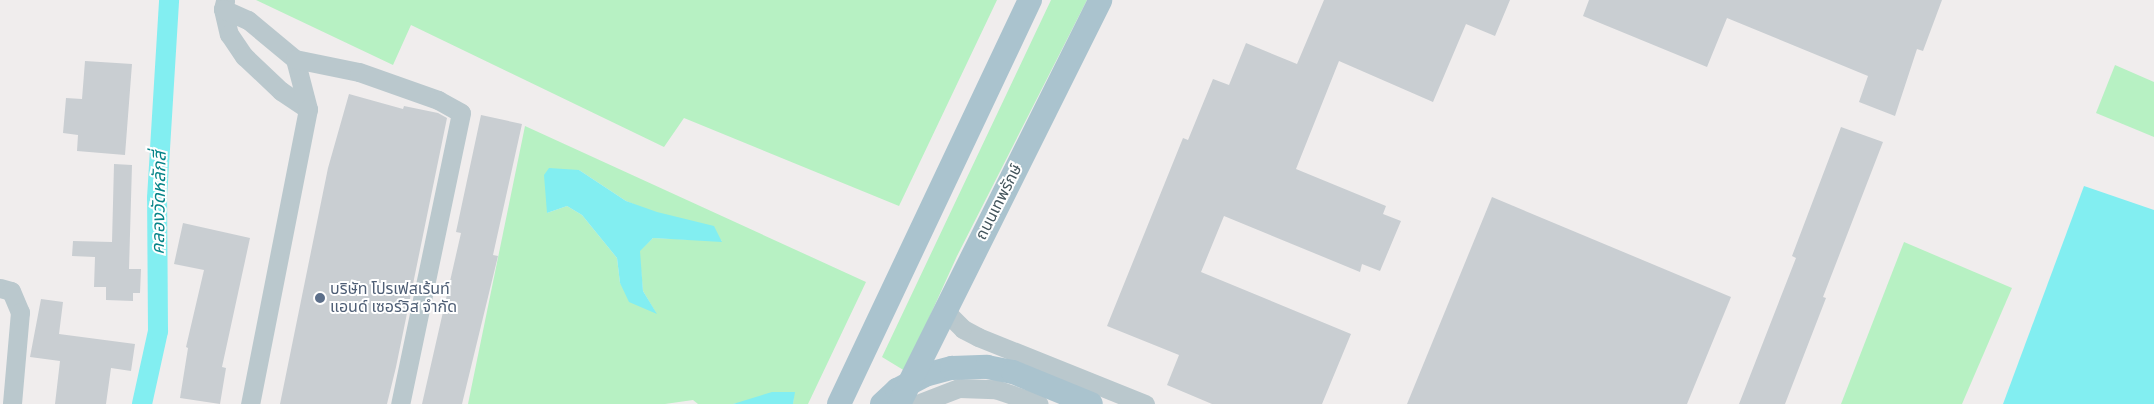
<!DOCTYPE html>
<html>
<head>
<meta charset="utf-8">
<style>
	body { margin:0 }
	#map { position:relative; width:2154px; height:404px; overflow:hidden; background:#f0eded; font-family:"Roboto Condensed","Noto Sans Thai",sans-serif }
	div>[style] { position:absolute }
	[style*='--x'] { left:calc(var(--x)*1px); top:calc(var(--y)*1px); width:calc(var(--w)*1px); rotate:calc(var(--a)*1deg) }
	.green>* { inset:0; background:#b7f1c3 }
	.water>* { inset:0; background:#82eef1 }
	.canal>* { height:20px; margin:-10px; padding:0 10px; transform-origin:10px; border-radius:10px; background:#82eef1 }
	.building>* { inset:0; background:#c9ced2 }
	.minor>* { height:19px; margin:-9.5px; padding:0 9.5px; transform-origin:9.5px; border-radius:9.5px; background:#bac8cd }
	.major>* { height:24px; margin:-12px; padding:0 12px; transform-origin:12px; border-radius:12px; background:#aac3ce }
	.dots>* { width:14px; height:14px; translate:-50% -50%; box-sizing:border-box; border:2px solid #fff; border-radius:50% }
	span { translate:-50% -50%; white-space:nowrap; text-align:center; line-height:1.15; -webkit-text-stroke:4px #fff; paint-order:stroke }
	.street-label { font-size:16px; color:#44555c }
	.service-label { font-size:16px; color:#4e5e75 }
	.left { translate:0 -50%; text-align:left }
	.water-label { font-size:18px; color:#068488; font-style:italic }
</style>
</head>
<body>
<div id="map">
	<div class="green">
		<i style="clip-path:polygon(256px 0,997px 0,899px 206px,684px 118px,664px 147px,411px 25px,393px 65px)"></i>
		<i style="clip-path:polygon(1051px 0,1087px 0,957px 256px,905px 371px,882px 357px)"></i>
		<i style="clip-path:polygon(2115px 65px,2154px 82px,2154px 137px,2096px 113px)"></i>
		<i style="clip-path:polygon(evenodd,525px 126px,866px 282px,808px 404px,793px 404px,794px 392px,733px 404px,698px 404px,693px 400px,665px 404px,468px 404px,525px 126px,579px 170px,626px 201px,722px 241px,653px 238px,639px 251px,643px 291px,656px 313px,620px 283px,617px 258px,582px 215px,567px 206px,547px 213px,547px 196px,579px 170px)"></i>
		<i style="clip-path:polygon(1904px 242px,2012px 288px,1962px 404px,1841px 404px)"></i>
	</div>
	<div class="water">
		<i style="clip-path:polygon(549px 168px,579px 170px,626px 201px,657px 212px,714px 226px,722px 242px,653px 238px,640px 251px,643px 291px,657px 314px,629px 302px,620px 283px,617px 258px,582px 215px,567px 206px,547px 213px,544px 175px)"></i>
		<i style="clip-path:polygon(2084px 186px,2154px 210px,2154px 404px,2003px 404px)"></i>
		<i style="clip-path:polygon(772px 392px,795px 392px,793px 404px,733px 404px)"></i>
	</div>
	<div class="canal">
		<i style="--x:142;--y:404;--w:75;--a:-77.6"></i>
		<i style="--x:158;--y:331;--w:133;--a:-90.4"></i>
		<i style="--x:157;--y:198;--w:198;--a:-86.5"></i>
	</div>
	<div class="building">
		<i style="clip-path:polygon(1324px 0,1510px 0,1495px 36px,1466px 24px,1433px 102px,1339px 61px,1296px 169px,1386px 206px,1383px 214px,1401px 221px,1380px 271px,1362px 264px,1360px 272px,1224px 216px,1201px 272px,1351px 334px,1322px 404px,1212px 404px,1167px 385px,1179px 355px,1107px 326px,1183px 138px,1188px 140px,1213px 79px,1229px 85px,1246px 43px,1297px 64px)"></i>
		<i style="clip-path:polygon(1589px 0,1942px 0,1923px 51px,1917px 49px,1895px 116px,1859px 102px,1868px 76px,1727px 18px,1707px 67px,1583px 16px)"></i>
		<i style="clip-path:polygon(85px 61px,132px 64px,125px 155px,77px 151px,78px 135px,63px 133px,66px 98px,82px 99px)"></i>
		<i style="clip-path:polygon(349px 94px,403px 109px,404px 106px,438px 113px,447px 118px,396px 367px,387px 404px,280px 404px,328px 168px)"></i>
		<i style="clip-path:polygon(481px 115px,522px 124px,493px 255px,498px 256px,462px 404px,422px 404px,461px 233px,456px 232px)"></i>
		<i style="clip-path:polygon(1841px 127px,1883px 142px,1823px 297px,1826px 298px,1785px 404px,1739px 404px,1796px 258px,1792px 256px)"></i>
		<i style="clip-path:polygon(114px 164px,132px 165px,129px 269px,141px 269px,140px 293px,133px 293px,133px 301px,106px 300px,106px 287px,94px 287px,95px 257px,72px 256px,73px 241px,112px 242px)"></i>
		<i style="clip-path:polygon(1492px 197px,1731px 297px,1687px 404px,1407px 404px)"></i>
		<i style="clip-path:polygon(183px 223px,250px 238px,222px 367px,226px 368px,220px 404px,180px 398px,188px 348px,186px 347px,204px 270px,174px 264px)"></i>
		<i style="clip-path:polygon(41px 299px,63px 302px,59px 334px,135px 344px,131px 371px,111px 368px,106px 404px,55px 404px,60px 361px,30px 357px)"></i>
	</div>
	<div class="minor">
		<i style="--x:225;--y:1;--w:8;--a:104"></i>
		<i style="--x:223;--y:9;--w:26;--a:77"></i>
		<i style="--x:229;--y:34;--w:27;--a:56"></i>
		<i style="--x:244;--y:56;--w:51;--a:43.4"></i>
		<i style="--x:281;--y:91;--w:32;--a:34"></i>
		<i style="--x:223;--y:9;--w:27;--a:24"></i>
		<i style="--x:248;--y:20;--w:61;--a:39.7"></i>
		<i style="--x:295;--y:59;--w:52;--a:75.4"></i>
		<i style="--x:308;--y:109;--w:301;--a:101.1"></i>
		<i style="--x:295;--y:59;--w:65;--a:11.5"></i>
		<i style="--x:359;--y:72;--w:84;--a:19.5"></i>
		<i style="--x:438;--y:100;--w:26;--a:29"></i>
		<i style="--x:461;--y:113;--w:297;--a:101.8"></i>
		<i style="--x:0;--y:288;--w:11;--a:15"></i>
		<i style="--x:11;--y:291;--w:23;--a:67"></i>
		<i style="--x:20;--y:312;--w:92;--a:95"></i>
		<i style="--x:944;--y:310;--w:27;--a:45"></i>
		<i style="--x:963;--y:329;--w:17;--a:28"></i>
		<i style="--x:978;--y:337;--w:180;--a:21.9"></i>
		<i style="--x:917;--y:404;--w:45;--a:-20.9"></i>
		<i style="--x:959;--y:388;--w:36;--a:2"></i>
		<i style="--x:995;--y:389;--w:46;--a:18.8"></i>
	</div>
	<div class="major">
		<i style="--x:839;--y:404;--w:447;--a:-64.7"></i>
		<i style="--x:882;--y:404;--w:21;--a:-43"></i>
		<i style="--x:897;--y:390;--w:32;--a:-28"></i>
		<i style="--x:925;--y:375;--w:28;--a:-15"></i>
		<i style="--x:952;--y:368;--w:35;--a:-2"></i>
		<i style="--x:987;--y:367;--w:26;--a:11"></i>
		<i style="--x:1013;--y:372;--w:84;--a:22.3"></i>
		<i style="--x:899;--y:404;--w:451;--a:-63.5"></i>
	</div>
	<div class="dots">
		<i style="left:320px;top:298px;background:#5c6f8a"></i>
	</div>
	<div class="street-label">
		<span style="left:999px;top:202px;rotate:-63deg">ถนนเทพรักษ์</span>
	</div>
	<div class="service-label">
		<span class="left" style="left:330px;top:298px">บริษัท โปรเฟสเร้นท์<br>แอนด์ เซอร์วิส จำกัด</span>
	</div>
	<div class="water-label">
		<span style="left:159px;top:203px;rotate:-89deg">คลองวัดหลักสี่</span>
	</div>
</div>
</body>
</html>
